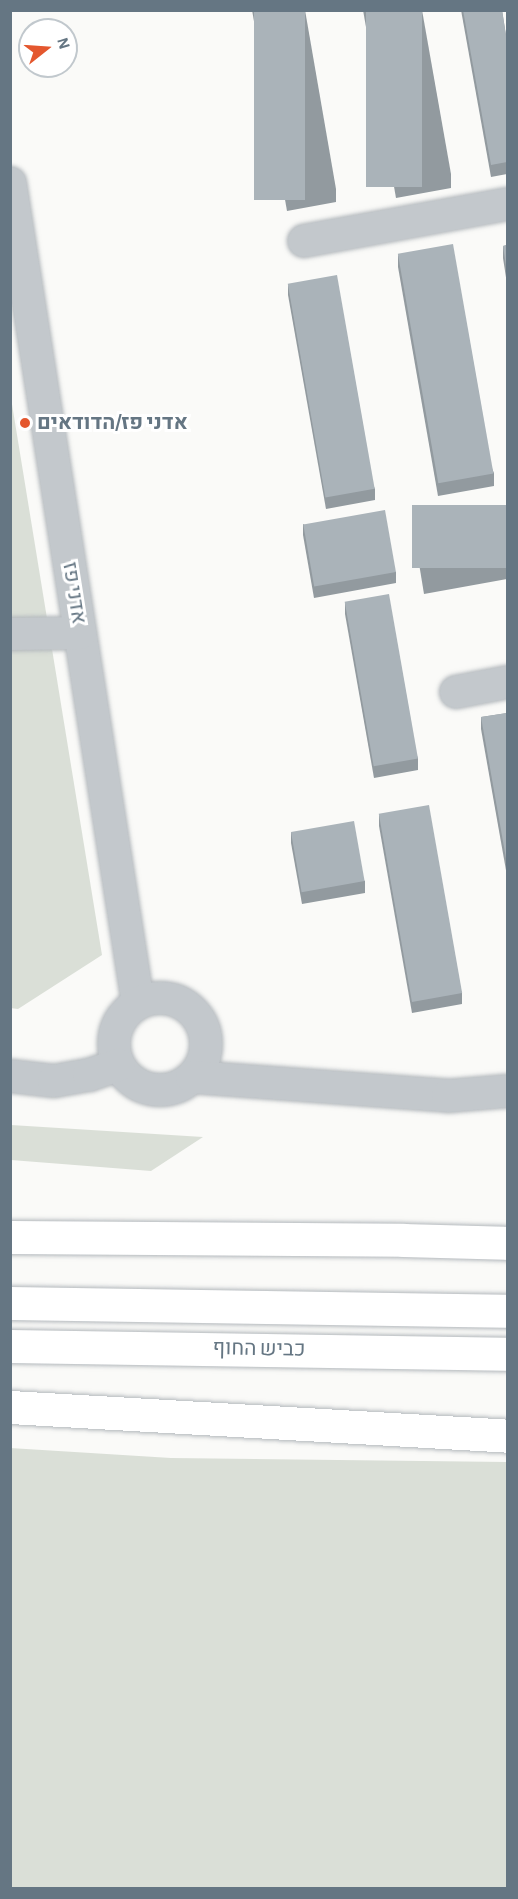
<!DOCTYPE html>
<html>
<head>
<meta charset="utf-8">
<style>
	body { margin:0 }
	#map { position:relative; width:518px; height:1899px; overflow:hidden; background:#fafaf8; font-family:"Alegreya Sans",Heebo,sans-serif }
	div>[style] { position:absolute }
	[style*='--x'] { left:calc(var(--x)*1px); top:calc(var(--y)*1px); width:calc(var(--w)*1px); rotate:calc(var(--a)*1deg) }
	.green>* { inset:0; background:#dadfd7 }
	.roads { filter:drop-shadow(0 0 2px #b4b9bd) drop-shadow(0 0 2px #b4b9bd) }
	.minor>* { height:32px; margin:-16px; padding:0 16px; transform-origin:16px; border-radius:16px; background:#c3c8cc }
	.minor>.ring { margin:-16px; padding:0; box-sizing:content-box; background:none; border:32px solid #c3c8cc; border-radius:50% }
	.highway>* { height:33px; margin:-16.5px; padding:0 16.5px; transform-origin:16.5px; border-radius:16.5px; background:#fff }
	.wall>* { inset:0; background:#929a9f }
	.building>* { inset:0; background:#aab3b9; transform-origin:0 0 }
	.dots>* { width:16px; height:16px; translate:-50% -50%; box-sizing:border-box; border:3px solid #fff; border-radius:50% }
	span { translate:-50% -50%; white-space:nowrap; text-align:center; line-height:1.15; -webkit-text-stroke:6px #fff; paint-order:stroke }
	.poi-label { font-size:21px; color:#657683; font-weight:700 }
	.left { translate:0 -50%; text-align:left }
	.street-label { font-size:21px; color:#657683 }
	.frame { position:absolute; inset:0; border:12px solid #657683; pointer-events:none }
	.north { position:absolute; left:18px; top:18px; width:60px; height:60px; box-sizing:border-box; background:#fff; border:2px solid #c1c8cd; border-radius:50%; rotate:73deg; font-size:16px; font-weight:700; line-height:24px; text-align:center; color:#657683 }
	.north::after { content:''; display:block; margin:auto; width:21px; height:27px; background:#e4572e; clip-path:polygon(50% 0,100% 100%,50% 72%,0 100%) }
</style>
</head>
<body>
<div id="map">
	<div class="green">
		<i style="clip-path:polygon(10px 392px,102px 955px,18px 1009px,10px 1008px)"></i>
		<i style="clip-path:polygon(11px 1125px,203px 1137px,151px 1171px,11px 1160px)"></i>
		<i style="clip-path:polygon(10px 1448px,171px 1458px,507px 1462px,507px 1888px,11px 1888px)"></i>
	</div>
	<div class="roads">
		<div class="minor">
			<i style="--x:10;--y:183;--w:830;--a:81.13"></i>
			<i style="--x:304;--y:241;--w:207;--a:-10.3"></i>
			<i style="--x:10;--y:634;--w:70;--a:-0.8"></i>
			<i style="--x:456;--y:692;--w:53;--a:-10.9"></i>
			<i class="ring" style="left:114px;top:998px;width:60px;height:60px"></i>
			<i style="--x:10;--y:1076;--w:44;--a:6.5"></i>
			<i style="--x:54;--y:1081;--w:36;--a:-10"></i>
			<i style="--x:89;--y:1075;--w:31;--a:-19"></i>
			<i style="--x:192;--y:1077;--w:257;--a:4.2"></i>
			<i style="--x:448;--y:1096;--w:60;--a:-4.8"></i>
		</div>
		<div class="highway">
			<i style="--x:10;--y:1237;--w:393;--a:0.4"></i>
			<i style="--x:403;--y:1240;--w:105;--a:1.6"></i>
			<i style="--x:10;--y:1303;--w:498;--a:0.9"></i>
			<i style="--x:10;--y:1346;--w:498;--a:0.9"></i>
			<i style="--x:10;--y:1407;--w:499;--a:3.3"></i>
		</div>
	</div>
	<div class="wall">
		<i style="clip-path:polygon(252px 10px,305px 10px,336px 189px,336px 202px,287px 211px)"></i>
		<i style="clip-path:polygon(363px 10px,422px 10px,451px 174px,451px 188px,396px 198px)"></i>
		<i style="clip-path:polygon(461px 10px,502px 10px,507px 42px,507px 174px,491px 177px)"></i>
		<i style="clip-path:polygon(507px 245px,507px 284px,503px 258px,503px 246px)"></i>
		<i style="clip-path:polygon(398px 254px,494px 473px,494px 486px,438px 496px,398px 267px)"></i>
		<i style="clip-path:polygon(288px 284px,375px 489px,375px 500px,326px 509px,288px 295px)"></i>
		<i style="clip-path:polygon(507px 505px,507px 579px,424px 594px,414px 533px,414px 522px)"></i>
		<i style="clip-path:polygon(303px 524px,396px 572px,396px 583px,314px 598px,303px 535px)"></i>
		<i style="clip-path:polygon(345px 602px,418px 758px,418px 770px,374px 778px,345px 614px)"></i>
		<i style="clip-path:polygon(507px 713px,507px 876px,481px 729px,481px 717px)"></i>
		<i style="clip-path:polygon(379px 814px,462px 993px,462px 1004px,412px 1013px,379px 826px)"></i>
		<i style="clip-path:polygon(291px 832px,365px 881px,365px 893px,302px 904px,291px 843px)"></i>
	</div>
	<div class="building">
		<i style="left:254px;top:10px;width:51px;height:190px"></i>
		<i style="left:366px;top:10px;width:56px;height:177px"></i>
		<i style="clip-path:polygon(463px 10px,502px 10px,507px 42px,507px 162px,491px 165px)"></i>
		<i style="left:453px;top:244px;width:233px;height:56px;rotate:80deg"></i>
		<i style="clip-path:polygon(507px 245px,507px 273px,503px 246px)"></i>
		<i style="left:337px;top:275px;width:217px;height:50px;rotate:80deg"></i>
		<i style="left:507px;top:505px;width:63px;height:95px;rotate:90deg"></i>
		<i style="left:385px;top:510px;width:63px;height:83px;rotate:80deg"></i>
		<i style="left:389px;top:594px;width:167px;height:45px;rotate:80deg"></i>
		<i style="clip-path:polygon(507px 713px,507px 864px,481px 717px)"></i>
		<i style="left:429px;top:805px;width:191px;height:51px;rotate:80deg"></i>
		<i style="left:354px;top:821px;width:61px;height:64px;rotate:80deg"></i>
	</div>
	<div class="dots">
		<i style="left:25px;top:423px;background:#e4572e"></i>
	</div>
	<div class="poi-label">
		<span class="left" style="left:37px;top:423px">אדני פז/הדודאים</span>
	</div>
	<div class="street-label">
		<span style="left:74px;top:593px;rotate:81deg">אדני פז</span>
		<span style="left:259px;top:1349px;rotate:1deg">כביש החוף</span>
	</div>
	<div class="frame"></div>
	<div class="north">N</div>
</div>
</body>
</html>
